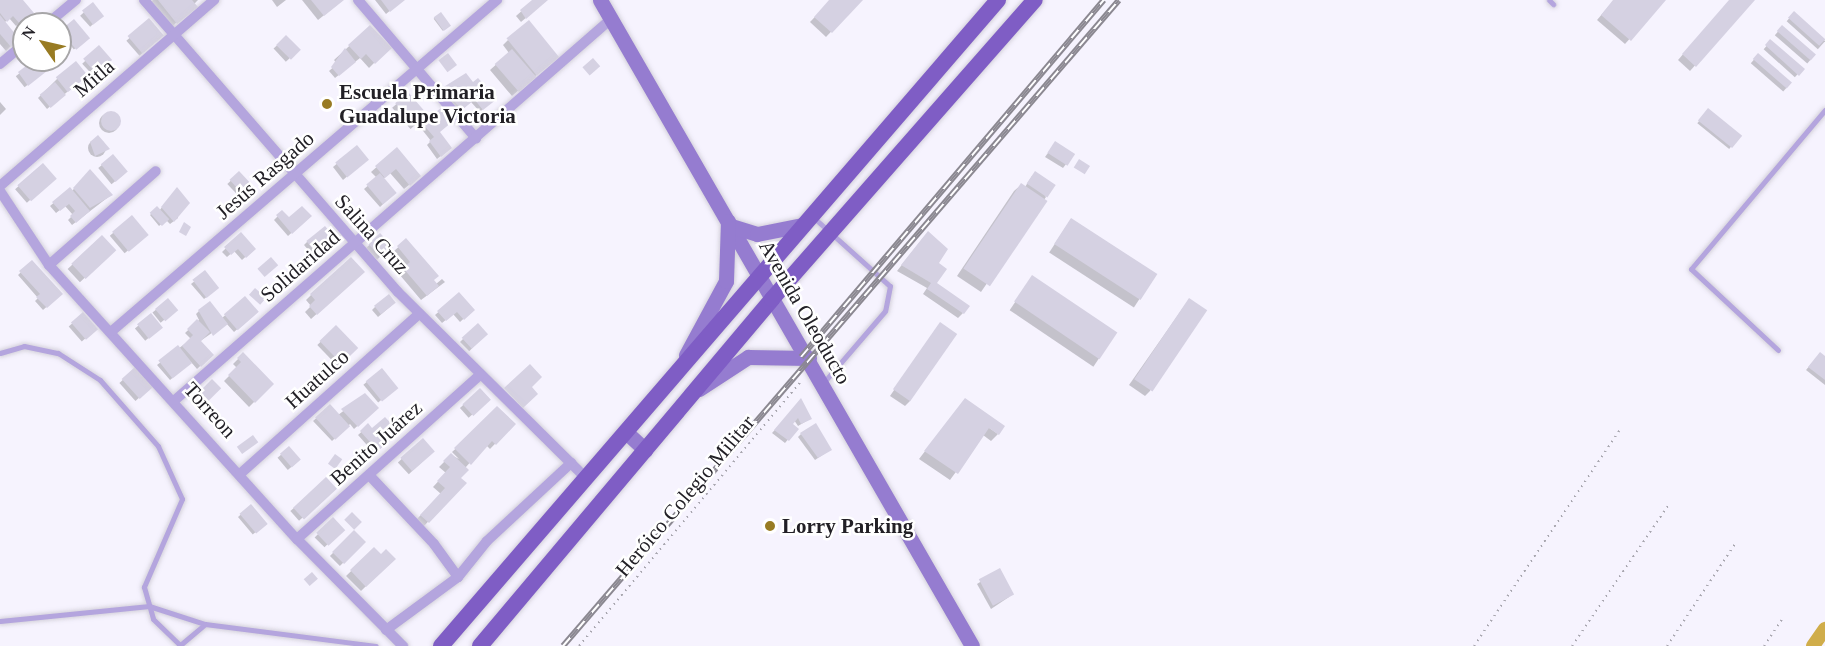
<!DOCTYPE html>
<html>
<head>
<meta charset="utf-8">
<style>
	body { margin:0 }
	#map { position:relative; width:1825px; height:646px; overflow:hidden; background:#f6f3fe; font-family:Georgia,serif }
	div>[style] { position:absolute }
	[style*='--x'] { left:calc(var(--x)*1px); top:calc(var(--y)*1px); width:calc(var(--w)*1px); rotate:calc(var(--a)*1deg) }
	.shadow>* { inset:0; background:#0003; transform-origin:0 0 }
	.round { border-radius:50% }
	.canal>* { height:14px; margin:-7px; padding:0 7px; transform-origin:7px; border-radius:7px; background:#d0ad4a }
	.building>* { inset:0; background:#d5d1e2; transform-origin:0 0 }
	.path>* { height:2px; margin-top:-1px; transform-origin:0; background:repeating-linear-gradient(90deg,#a8a6af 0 1.5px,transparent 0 6px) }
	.roads { filter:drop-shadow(0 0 2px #d4d1db) drop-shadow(0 0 2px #d4d1db) }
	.lane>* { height:5px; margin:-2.5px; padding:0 2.5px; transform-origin:2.5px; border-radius:2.5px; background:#b4a5de }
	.street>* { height:10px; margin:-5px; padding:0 5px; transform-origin:5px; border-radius:5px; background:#b4a5de }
	.secondary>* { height:15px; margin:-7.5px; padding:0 7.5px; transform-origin:7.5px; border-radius:7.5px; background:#957cd0 }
	.primary>* { height:16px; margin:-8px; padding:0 8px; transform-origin:8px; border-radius:8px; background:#7f5dc5 }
	.rail>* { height:6px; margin-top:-3px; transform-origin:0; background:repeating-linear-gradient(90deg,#fff 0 11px,#8b8891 0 22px); box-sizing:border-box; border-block:2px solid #8b8891 }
	.dots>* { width:16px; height:16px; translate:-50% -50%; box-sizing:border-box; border:3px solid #fff; border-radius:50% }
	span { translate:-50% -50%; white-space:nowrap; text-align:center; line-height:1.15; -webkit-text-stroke:5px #fff; paint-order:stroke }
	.street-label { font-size:21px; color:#222026 }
	.poi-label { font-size:21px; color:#222026; font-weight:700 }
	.left { translate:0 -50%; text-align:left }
	.north { position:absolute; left:12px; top:12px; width:60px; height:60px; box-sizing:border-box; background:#fff; border:2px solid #a7a6a8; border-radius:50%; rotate:304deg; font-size:16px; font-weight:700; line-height:24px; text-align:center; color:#222026 }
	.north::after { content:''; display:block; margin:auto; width:21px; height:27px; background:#987b23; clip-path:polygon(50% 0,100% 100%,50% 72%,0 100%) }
</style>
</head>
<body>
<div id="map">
	<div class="shadow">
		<i style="clip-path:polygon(0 0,21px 0,29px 16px,16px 26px,9px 18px,4px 23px,13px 44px,6px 51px,0 44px)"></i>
		<i style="clip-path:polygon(153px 0,198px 0,172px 27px,151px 2px)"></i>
		<i style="clip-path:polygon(272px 0,286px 0,277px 7px)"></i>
		<i style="clip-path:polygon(302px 0,343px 0,318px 20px)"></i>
		<i style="clip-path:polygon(375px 0,403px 0,386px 14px)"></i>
		<i style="clip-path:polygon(534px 0,547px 0,521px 22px,516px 16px)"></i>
		<i style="clip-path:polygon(831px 0,861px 0,826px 37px,810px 22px)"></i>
		<i style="clip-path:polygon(1614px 0,1664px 0,1625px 44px,1597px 20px)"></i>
		<i style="clip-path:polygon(1730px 0,1753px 0,1690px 71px,1678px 60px)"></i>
		<i style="left:92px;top:5px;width:15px;height:16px;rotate:48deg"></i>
		<i style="left:1794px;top:13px;width:42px;height:11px;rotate:42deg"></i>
		<i style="left:440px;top:14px;width:15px;height:8px;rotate:53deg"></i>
		<i style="clip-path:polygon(36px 16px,39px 20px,29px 24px,28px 24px)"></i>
		<i style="left:74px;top:21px;width:22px;height:18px;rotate:51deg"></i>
		<i style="left:149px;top:21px;width:20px;height:30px;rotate:49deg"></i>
		<i style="clip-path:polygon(370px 27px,389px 48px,369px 68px,360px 58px,335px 78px,329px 71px,337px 64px,334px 60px)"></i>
		<i style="left:1782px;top:27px;width:43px;height:11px;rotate:41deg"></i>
		<i style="left:286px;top:37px;width:18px;height:17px;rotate:47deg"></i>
		<i style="clip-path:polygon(508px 40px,552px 62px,512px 96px,490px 70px,509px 53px,503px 45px)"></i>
		<i style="left:1771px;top:41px;width:42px;height:11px;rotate:42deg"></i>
		<i style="clip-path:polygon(60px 45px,66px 52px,60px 58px)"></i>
		<i style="left:99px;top:48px;width:16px;height:23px;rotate:47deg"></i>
		<i style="left:1758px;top:55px;width:43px;height:11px;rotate:41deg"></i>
		<i style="left:36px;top:60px;width:14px;height:26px;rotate:51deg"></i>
		<i style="clip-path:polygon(49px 60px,58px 60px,53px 64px)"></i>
		<i style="clip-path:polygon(86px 76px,47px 109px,38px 98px,57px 79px)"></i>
		<i style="clip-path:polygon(473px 84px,494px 99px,480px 112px,471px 102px,458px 112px,440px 92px)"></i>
		<i style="left:408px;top:94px;width:28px;height:21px;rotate:49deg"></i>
		<i style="clip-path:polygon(0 102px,6px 109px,0 115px)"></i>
		<i style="left:1708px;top:110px;width:41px;height:17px;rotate:39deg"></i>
		<i class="round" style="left:99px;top:113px;width:20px;height:20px"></i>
		<i style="clip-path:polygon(423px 124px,438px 132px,447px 151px,437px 159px,427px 145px,431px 141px,420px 127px)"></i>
		<i class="round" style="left:88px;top:139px;width:18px;height:18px"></i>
		<i style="clip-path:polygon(1053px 146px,1073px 155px,1063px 168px,1045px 157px)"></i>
		<i style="clip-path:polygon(357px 147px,364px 162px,343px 180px,333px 167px)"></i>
		<i style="clip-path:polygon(397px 149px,414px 181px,404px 189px,390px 173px,383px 179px,395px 193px,380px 207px,364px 189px,377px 178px,371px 172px)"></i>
		<i style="left:113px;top:156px;width:21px;height:19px;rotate:51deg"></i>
		<i style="left:43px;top:165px;width:18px;height:37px;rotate:49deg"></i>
		<i style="clip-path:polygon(90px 171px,111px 195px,72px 225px,68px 220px,73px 215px,65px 206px,56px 213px,50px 206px,70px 189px,72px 191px)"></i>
		<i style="left:239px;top:173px;width:18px;height:16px;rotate:47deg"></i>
		<i style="clip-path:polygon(1032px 176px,1046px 197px,981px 292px,957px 276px,1014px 191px,1021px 185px,1025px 187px)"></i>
		<i style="clip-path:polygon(174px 192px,178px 218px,170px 224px,166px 220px,159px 226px,150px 215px,157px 208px,159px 211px)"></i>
		<i style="clip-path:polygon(282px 212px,289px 219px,310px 216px,288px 236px,274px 220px)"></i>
		<i style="left:132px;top:217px;width:23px;height:29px;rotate:50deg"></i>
		<i style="left:1071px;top:219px;width:101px;height:40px;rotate:33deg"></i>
		<i style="clip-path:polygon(241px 234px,254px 249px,242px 260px,234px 251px,227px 257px,222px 252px)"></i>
		<i style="left:380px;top:235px;width:16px;height:19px;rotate:47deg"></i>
		<i style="left:102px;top:237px;width:18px;height:47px;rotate:47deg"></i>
		<i style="clip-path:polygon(923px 238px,937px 263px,935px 284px,963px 313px,958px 318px,923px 294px,927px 288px,897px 271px)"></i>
		<i style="clip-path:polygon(406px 240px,436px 284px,442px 279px,445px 282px,421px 300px,399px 274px,406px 268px,393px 252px)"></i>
		<i style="clip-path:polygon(307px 242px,332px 244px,315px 258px,304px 245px)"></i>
		<i style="clip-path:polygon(32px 262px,61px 294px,43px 310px,35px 301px,38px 298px,18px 275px)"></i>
		<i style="clip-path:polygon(205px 273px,214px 291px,204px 299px,191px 284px)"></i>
		<i style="clip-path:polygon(358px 277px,311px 319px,305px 312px,311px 306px,306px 300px,311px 295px)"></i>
		<i style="left:1032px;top:277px;width:101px;height:40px;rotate:34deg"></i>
		<i style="clip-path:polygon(459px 294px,473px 310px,460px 322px,453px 314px,442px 323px,435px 315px)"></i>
		<i style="clip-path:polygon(245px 298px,257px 312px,234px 332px,226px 323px,199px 342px,212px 355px,197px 369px,191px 362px,170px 380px,157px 365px,191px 339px,185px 333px,199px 320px,196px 314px,199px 311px,222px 318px)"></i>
		<i style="left:168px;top:300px;width:13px;height:20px;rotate:51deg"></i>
		<i style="clip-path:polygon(1185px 305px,1150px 391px,1145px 396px,1129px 385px)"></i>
		<i style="clip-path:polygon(391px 306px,378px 317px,372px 310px,375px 307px)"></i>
		<i style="left:83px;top:314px;width:20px;height:19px;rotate:49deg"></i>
		<i style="left:151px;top:315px;width:16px;height:21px;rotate:50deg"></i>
		<i style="left:477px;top:325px;width:13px;height:24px;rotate:45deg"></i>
		<i style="left:336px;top:327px;width:29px;height:26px;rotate:46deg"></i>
		<i style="clip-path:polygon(936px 329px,910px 401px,905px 406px,890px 396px)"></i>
		<i style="clip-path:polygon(243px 354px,272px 384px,249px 407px,224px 381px,237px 368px,233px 364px)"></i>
		<i style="clip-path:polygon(1817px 357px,1825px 357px,1825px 385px,1806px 370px)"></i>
		<i style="left:135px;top:369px;width:24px;height:21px;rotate:48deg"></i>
		<i style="left:381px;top:370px;width:23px;height:23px;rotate:50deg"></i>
		<i style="left:212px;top:381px;width:10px;height:29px;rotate:45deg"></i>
		<i style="left:480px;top:390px;width:13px;height:27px;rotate:48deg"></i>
		<i style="clip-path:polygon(365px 395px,377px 408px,354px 429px,350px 424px,332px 441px,313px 421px,330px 406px,338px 415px)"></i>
		<i style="clip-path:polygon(801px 401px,810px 419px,798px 426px,794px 420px,791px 424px,797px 429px,785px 443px,772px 433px)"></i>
		<i style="clip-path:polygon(959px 407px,998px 434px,991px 441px,983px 435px,950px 480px,919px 459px)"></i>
		<i style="clip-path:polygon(514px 424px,490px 449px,486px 445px,465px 468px,459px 478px,465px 483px,423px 527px,416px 520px,441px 494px,433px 487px,446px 473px,439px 467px,451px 455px,459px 459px,452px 452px,470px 436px)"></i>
		<i style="clip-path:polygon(368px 426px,372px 430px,397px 432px,374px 453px,358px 435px)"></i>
		<i style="clip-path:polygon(801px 434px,830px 450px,815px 460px,798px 437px)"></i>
		<i style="left:422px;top:440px;width:16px;height:33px;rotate:47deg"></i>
		<i style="left:289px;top:448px;width:16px;height:15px;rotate:50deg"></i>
		<i style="left:326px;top:479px;width:13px;height:48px;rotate:48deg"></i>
		<i style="left:251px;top:506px;width:23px;height:17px;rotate:50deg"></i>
		<i style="left:333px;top:519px;width:14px;height:26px;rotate:45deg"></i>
		<i style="left:354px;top:532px;width:14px;height:34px;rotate:45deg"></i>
		<i style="clip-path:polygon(374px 549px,381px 557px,394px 559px,361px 591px,346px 576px)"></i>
		<i style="clip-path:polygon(999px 570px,1009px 597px,991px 609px,977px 584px)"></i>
	</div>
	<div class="canal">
		<i style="--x:1813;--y:646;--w:21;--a:-55"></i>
	</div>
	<div class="building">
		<i style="clip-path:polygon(0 0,23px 0,34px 13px,20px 24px,13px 16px,7px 22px,0 13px)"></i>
		<i style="clip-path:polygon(158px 0,192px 0,198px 7px,177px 24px)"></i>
		<i style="clip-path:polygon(311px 0,344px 0,324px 16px)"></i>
		<i style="clip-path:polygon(381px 0,405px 0,390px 12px)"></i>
		<i style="clip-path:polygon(532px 0,548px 0,526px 19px,520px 10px)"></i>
		<i style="clip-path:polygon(829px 0,863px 0,832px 33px,814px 17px)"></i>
		<i style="clip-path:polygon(1613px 0,1666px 0,1631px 41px,1601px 15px)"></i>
		<i style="clip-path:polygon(1729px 0,1755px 0,1696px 67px,1682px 54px)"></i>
		<i style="left:93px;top:2px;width:18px;height:14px;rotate:52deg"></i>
		<i style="left:1794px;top:11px;width:42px;height:9px;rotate:42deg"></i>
		<i style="left:441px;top:12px;width:17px;height:9px;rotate:54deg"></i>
		<i style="clip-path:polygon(0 15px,20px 40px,11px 47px,0 34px)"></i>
		<i style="left:149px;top:18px;width:23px;height:28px;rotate:50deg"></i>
		<i style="left:74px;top:19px;width:25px;height:18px;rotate:50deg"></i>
		<i style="left:529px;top:20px;width:48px;height:29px;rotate:51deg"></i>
		<i style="clip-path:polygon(370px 25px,392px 48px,375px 64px,366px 54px,361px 59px,348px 45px)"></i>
		<i style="left:1782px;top:25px;width:45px;height:8px;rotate:41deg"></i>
		<i style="left:286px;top:35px;width:21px;height:14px;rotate:45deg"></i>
		<i style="clip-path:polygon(1770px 39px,1805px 69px,1799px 76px,1765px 45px)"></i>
		<i style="left:99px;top:45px;width:20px;height:21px;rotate:49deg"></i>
		<i style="clip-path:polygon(345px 48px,356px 62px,339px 76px,331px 67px)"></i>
		<i style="left:512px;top:49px;width:37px;height:23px;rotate:49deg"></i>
		<i style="left:448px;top:53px;width:15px;height:12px;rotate:53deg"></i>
		<i style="left:1758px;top:53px;width:45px;height:8px;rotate:41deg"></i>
		<i style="left:593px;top:58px;width:11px;height:14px;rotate:49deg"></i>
		<i style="clip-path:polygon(34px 60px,47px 71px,28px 86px,18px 72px)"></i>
		<i style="left:76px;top:61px;width:19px;height:26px;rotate:51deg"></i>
		<i style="clip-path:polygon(466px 73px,473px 82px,478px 78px,497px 99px,483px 110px,465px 88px,474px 100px,462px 110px,442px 88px)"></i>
		<i style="left:55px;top:82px;width:17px;height:20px;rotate:50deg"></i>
		<i style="left:408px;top:92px;width:30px;height:17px;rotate:49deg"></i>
		<i style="clip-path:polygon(441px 108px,452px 122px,440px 132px,452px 148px,441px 157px,429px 141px,434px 137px,422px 123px)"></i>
		<i style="left:1708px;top:108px;width:44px;height:16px;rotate:39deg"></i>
		<i class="round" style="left:101px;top:111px;width:20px;height:20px"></i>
		<i style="clip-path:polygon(98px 135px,110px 149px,95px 156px,90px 142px)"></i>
		<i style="left:1055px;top:141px;width:24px;height:14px;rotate:33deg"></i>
		<i style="left:357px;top:145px;width:19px;height:28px;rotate:51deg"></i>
		<i style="clip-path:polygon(397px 147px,421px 176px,410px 186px,396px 169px,385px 178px,375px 166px)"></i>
		<i style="left:113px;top:154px;width:23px;height:16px;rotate:50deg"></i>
		<i style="left:1079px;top:159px;width:13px;height:10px;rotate:32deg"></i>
		<i style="left:43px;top:163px;width:21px;height:34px;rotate:49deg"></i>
		<i style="clip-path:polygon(90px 169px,113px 195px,90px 208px,73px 188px)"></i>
		<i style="left:239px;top:171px;width:21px;height:13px;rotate:47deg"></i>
		<i style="left:1035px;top:171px;width:25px;height:15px;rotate:34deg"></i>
		<i style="left:380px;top:173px;width:26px;height:18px;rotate:50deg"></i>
		<i style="left:1021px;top:183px;width:32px;height:103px;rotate:34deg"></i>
		<i style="clip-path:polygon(70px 187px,90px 211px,76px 223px,70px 216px,75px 211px,69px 204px,60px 211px,52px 202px)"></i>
		<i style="clip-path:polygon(177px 187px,190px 203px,174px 222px,161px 207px)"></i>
		<i style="left:341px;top:196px;width:12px;height:8px;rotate:48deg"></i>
		<i style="left:157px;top:206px;width:18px;height:10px;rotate:47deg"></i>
		<i style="clip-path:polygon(302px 206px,312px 216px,292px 234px,276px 215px,282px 210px,289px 217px)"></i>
		<i style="left:132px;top:215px;width:26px;height:26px;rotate:50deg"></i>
		<i style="left:1071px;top:218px;width:103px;height:31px;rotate:33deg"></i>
		<i style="clip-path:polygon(184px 222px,191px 227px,186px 236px,179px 232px)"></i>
		<i style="left:325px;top:226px;width:19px;height:24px;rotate:51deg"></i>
		<i style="clip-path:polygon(928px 231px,948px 249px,939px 263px,947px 269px,937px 283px,970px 306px,964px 314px,927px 289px,931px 283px,901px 265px)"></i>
		<i style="clip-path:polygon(241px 232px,256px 249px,246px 258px,238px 249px,231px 255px,224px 247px)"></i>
		<i style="left:380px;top:233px;width:19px;height:16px;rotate:47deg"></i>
		<i style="left:102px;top:235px;width:21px;height:42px;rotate:47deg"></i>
		<i style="clip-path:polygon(406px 238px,439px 276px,434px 280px,439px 286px,427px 296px,403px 268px,410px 262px,397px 246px)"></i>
		<i style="left:271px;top:257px;width:11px;height:18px;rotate:49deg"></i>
		<i style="clip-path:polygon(351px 257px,365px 272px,317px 315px,309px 306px,315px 300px,310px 294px)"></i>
		<i style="clip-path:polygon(32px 260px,63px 294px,47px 308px,36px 297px,40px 294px,19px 271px)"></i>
		<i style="left:290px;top:269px;width:13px;height:11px;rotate:51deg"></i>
		<i style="left:205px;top:270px;width:23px;height:16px;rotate:52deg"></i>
		<i style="left:1032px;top:275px;width:103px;height:32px;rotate:34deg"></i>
		<i style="left:255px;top:288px;width:15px;height:9px;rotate:42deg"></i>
		<i style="clip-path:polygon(459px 292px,475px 310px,464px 320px,457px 312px,446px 321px,437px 311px)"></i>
		<i style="left:389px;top:294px;width:11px;height:19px;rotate:52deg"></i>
		<i style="left:245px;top:296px;width:21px;height:28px;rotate:49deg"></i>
		<i style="left:168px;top:298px;width:16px;height:17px;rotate:50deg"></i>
		<i style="left:1189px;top:298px;width:22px;height:98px;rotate:34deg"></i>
		<i style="clip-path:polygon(210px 301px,228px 324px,213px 336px,198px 310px)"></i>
		<i style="left:83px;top:312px;width:23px;height:16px;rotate:49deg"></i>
		<i style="left:151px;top:313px;width:19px;height:18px;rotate:51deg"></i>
		<i style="clip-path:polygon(197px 319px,210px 332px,201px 341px,214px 355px,201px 367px,182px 346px,193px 335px,187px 329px)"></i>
		<i style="left:940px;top:322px;width:21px;height:82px;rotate:35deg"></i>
		<i style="left:478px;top:323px;width:15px;height:22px;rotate:48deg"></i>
		<i style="left:336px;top:325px;width:32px;height:23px;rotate:46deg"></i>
		<i style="left:178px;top:345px;width:23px;height:25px;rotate:52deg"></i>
		<i style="clip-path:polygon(243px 352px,274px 384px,255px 403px,228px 375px,241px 362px,237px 358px)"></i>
		<i style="clip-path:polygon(1820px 352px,1825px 356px,1825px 380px,1808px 367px)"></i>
		<i style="clip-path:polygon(530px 364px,542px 377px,532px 387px,538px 394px,523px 408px,504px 388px)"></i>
		<i style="left:135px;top:367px;width:27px;height:18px;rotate:48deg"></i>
		<i style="left:382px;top:368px;width:26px;height:21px;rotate:51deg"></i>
		<i style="left:212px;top:379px;width:13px;height:26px;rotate:45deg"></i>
		<i style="left:480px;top:388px;width:16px;height:24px;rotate:47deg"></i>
		<i style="clip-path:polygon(365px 393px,379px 408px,358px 427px,341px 409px)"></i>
		<i style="clip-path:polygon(801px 398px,812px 419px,801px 424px,798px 418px,793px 424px,799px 429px,789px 441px,774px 430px)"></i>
		<i style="clip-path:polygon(965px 398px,1005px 426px,999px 435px,989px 428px,958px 474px,924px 451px)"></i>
		<i style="left:330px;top:404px;width:30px;height:20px;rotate:48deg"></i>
		<i style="clip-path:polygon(497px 406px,516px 424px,496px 445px,492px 441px,471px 465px,454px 448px)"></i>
		<i style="clip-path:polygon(385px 417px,399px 432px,378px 451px,360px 431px,368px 423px,372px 428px)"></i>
		<i style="clip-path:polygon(816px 423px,832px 450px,818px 458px,800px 433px)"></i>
		<i style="left:253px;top:435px;width:9px;height:20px;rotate:54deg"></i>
		<i style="left:423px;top:438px;width:18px;height:30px;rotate:49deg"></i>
		<i style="left:289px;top:446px;width:18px;height:12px;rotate:49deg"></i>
		<i style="clip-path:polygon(451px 453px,469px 470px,461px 478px,467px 483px,429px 523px,420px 515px,445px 488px,437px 481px,450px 467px,443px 461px)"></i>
		<i style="left:335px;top:454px;width:9px;height:12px;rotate:36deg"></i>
		<i style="left:326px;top:477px;width:16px;height:45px;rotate:47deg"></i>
		<i style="left:251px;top:504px;width:26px;height:15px;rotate:50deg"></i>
		<i style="left:352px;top:512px;width:14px;height:11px;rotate:45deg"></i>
		<i style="left:333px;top:517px;width:18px;height:23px;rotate:47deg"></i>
		<i style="left:354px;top:530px;width:17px;height:31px;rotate:45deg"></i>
		<i style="clip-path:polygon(374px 547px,381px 554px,386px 549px,396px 559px,366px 587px,350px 570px)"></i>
		<i style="left:1000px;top:568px;width:30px;height:24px;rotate:62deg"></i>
		<i style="left:312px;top:572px;width:9px;height:11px;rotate:49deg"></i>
	</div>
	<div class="path">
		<i style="--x:579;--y:646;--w:347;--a:-50"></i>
		<i style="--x:1474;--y:646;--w:263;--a:-56"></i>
		<i style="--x:1572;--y:646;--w:173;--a:-55.6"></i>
		<i style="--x:1667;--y:646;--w:123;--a:-56.3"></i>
		<i style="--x:1764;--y:646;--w:32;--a:-56"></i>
	</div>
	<div class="roads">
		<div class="lane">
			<i style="--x:1549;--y:0;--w:6;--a:45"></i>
			<i style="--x:813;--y:217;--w:103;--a:41.9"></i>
			<i style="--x:890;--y:286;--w:25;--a:101"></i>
			<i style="--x:885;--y:311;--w:95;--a:130.7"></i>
			<i style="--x:1778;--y:350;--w:119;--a:-137"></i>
			<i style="--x:1691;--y:269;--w:208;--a:-49.9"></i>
			<i style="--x:0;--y:353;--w:25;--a:-16"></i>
			<i style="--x:24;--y:346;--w:35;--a:12"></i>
			<i style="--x:58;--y:353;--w:50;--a:32.7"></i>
			<i style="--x:100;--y:380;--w:88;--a:48.7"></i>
			<i style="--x:158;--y:446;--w:58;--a:65.6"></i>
			<i style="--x:182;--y:499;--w:96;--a:113.4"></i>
			<i style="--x:144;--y:587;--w:33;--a:74"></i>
			<i style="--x:153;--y:619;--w:37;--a:44"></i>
			<i style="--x:0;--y:621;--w:150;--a:-5.7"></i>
			<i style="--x:149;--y:606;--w:59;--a:17.8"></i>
			<i style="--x:179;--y:646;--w:34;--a:-40"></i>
			<i style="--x:205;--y:624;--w:172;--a:7.3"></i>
		</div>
		<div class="street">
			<i style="--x:144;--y:0;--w:387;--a:49"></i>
			<i style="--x:398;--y:292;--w:266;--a:44.7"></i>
			<i style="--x:358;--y:0;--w:182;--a:49.5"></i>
			<i style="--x:47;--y:24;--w:38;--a:-40"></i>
			<i style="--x:0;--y:64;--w:31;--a:-40"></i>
			<i style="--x:0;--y:186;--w:284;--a:-41"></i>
			<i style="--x:0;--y:191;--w:89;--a:56.5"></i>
			<i style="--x:49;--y:265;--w:370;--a:47.9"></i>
			<i style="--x:297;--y:539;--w:151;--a:45.3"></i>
			<i style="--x:49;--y:265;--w:142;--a:-41.3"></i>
			<i style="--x:112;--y:331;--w:508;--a:-40.69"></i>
			<i style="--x:175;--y:400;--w:579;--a:-41.15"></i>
			<i style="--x:240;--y:474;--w:240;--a:-41.8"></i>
			<i style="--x:370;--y:476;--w:93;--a:46.7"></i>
			<i style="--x:434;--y:544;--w:41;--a:54"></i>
			<i style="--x:297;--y:539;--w:246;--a:-41.9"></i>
			<i style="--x:386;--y:630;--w:89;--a:-36.4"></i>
			<i style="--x:458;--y:577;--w:46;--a:-51.1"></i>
			<i style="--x:487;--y:541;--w:115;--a:-42.9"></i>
		</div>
		<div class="secondary">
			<i style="--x:600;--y:0;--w:745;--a:60.06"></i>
			<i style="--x:731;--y:226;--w:27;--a:17"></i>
			<i style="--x:757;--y:234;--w:47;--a:-11.1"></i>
			<i style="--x:686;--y:355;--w:84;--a:-61.6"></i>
			<i style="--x:726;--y:281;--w:60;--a:-88.1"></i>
			<i style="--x:699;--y:389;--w:59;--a:-33.1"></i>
			<i style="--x:748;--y:357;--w:61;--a:0.9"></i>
			<i style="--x:627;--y:433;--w:25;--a:43"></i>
		</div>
		<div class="primary">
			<i style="--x:441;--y:646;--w:853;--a:-49.23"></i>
			<i style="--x:480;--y:646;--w:454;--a:-49.9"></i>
			<i style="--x:772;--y:299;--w:398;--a:-48.7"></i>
		</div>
	</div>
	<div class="rail">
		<i style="--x:801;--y:357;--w:468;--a:-49.7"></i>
		<i style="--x:563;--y:646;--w:852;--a:-49.28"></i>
	</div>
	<div class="dots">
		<i style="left:327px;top:104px;background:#987b23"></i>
		<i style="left:770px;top:526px;background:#987b23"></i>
	</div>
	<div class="street-label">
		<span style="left:94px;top:78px;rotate:-41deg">Mitla</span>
		<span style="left:265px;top:175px;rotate:-41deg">Jesús Rasgado</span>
		<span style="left:372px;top:234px;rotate:48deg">Salina Cruz</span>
		<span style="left:300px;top:266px;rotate:-41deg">Solidaridad</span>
		<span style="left:805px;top:312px;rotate:60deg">Avenida Oleoducto</span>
		<span style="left:317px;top:379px;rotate:-42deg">Huatulco</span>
		<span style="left:210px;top:410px;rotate:48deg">Torreon</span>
		<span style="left:376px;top:443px;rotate:-42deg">Benito Juárez</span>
		<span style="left:685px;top:496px;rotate:-50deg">Heróico Colegio Militar</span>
	</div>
	<div class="poi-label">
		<span class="left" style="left:339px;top:104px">Escuela Primaria<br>Guadalupe Victoria</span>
		<span class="left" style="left:782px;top:526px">Lorry Parking</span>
	</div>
	<div class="north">N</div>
</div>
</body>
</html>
